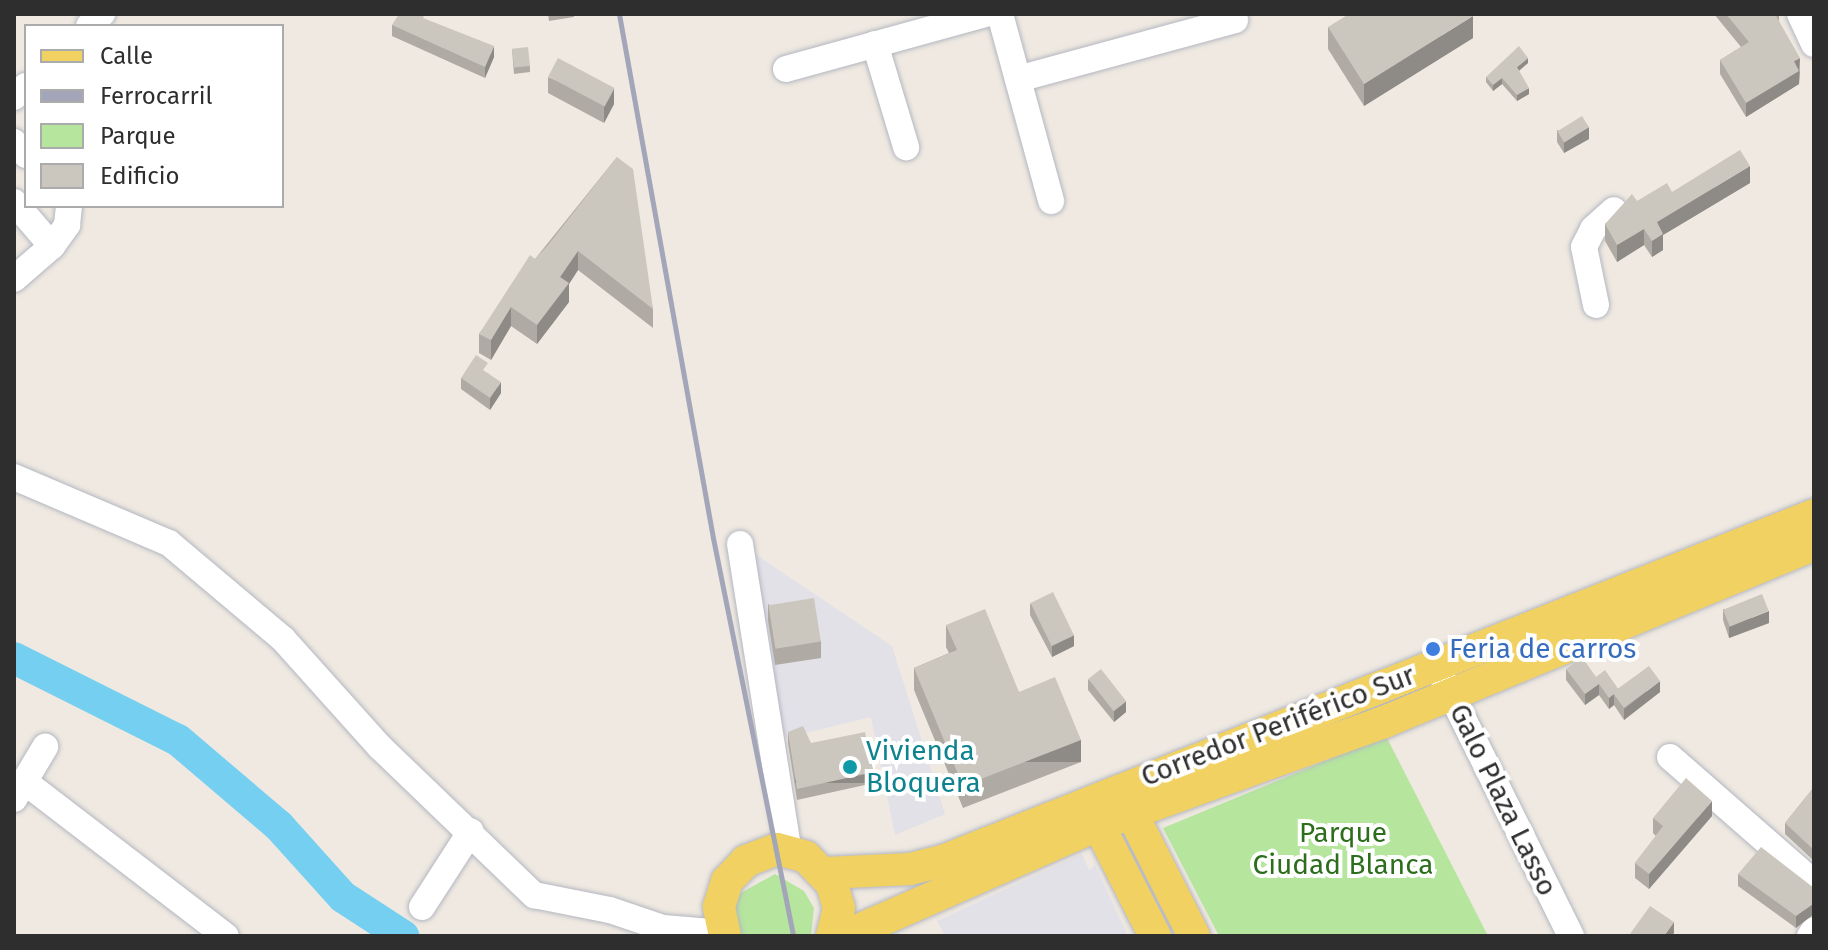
<!DOCTYPE html>
<html>
<head>
<meta charset="utf-8">
<style>
	body { margin:0 }
	#map { position:relative; width:1828px; height:950px; overflow:hidden; background:#efe9e1; font-family:"Fira Sans",sans-serif }
	div>[style] { position:absolute }
	[style*='--x'] { left:calc(var(--x)*1px); top:calc(var(--y)*1px); width:calc(var(--w)*1px); rotate:calc(var(--a)*1deg) }
	.industrial>* { inset:0; background:#e3e1e8 }
	.green>* { inset:0; background:#b6e59e }
	.river>* { height:32px; margin:-16px; padding:0 16px; transform-origin:16px; border-radius:16px; background:#75cff0 }
	.roads { filter:drop-shadow(0 0 2px #b4b7c1) drop-shadow(0 0 2px #b4b7c1) }
	.minor>* { height:26px; margin:-13px; padding:0 13px; transform-origin:13px; border-radius:13px; background:#fff }
	.major>* { height:32px; margin:-16px; padding:0 16px; transform-origin:16px; border-radius:16px; background:#f2d163 }
	.rail>* { height:5px; margin:-2.5px; padding:0 2.5px; transform-origin:2.5px; border-radius:2.5px; background:#a3a6b8 }
	.wall>* { inset:0; background:#afaba4 }
	.shaded-wall>* { inset:0; background:#8e8b86; transform-origin:0 0 }
	.building>* { inset:0; background:#cbc7bf; transform-origin:0 0 }
	.dots>* { width:22px; height:22px; translate:-50% -50%; box-sizing:border-box; border:4px solid #fff; border-radius:50% }
	span { translate:-50% -50%; white-space:nowrap; text-align:center; line-height:1.15; -webkit-text-stroke:8px #fff; paint-order:stroke }
	.shop-label { font-size:28px; color:#366cbe }
	.left { translate:0 -50%; text-align:left }
	.street-label { font-size:28px; color:#2e2e2e }
	.culture-label { font-size:28px; color:#0d838f }
	.park-label { font-size:28px; color:#2c6e1b }
	.frame { position:absolute; inset:0; border:16px solid #2e2e2e; pointer-events:none }
	.legend { position:absolute; left:24px; top:24px; width:260px; height:184px; box-sizing:border-box; background:#fff; border:2px solid #ababab; margin:0; padding:10px 14px; list-style:none; font-size:24px; color:#2e2e2e }
	.legend li { display:flex; align-items:center; gap:16px; height:40px }
	.legend b { width:40px; border:2px solid #ababab }
</style>
</head>
<body>
<div id="map">
	<div class="industrial">
		<i style="clip-path:polygon(740px 544px,892px 646px,945px 814px,895px 835px,871px 717px,785px 738px)"></i>
		<i style="clip-path:polygon(1082px 854px,1089px 870px,1095px 865px,1128px 936px,945px 936px,937px 921px)"></i>
	</div>
	<div class="green">
		<i style="clip-path:polygon(1386px 736px,1488px 936px,1219px 936px,1163px 828px)"></i>
		<i style="clip-path:polygon(775px 874px,804px 891px,814px 908px,811px 936px,737px 936px,732px 909px,739px 894px)"></i>
	</div>
	<div class="river">
		<i style="--x:14;--y:658;--w:183;--a:26.6"></i>
		<i style="--x:178;--y:740;--w:133;--a:40.4"></i>
		<i style="--x:279;--y:826;--w:96;--a:48"></i>
		<i style="--x:343;--y:897;--w:72;--a:33"></i>
	</div>
	<div class="roads">
		<div class="minor">
			<i style="--x:1000;--y:14;--w:194;--a:74.7"></i>
			<i style="--x:1800;--y:14;--w:33;--a:65"></i>
			<i style="--x:89;--y:26;--w:18;--a:-43"></i>
			<i style="--x:875;--y:44;--w:108;--a:73.2"></i>
			<i style="--x:786;--y:69;--w:207;--a:-15.4"></i>
			<i style="--x:1018;--y:79;--w:225;--a:-15.2"></i>
			<i style="--x:14;--y:97;--w:16;--a:-43"></i>
			<i style="--x:14;--y:142;--w:18;--a:47"></i>
			<i style="--x:14;--y:202;--w:58;--a:49.2"></i>
			<i style="--x:14;--y:279;--w:50;--a:-41"></i>
			<i style="--x:52;--y:246;--w:26;--a:-54"></i>
			<i style="--x:67;--y:225;--w:19;--a:-84"></i>
			<i style="--x:1596;--y:305;--w:59;--a:-101.7"></i>
			<i style="--x:1584;--y:247;--w:20;--a:-63"></i>
			<i style="--x:1593;--y:229;--w:28;--a:-42"></i>
			<i style="--x:14;--y:477;--w:168;--a:23.1"></i>
			<i style="--x:169;--y:543;--w:149;--a:40.1"></i>
			<i style="--x:283;--y:639;--w:145;--a:48.1"></i>
			<i style="--x:380;--y:747;--w:214;--a:43.9"></i>
			<i style="--x:534;--y:895;--w:77;--a:11.2"></i>
			<i style="--x:610;--y:910;--w:56;--a:18.8"></i>
			<i style="--x:663;--y:928;--w:60;--a:4.8"></i>
			<i style="--x:740;--y:544;--w:312;--a:81"></i>
			<i style="--x:1443;--y:678;--w:288;--a:63.6"></i>
			<i style="--x:1670;--y:757;--w:191;--a:41.2"></i>
			<i style="--x:25;--y:782;--w:253;--a:37.5"></i>
			<i style="--x:14;--y:799;--w:61;--a:-59.2"></i>
			<i style="--x:422;--y:907;--w:90;--a:-57.2"></i>
			<i style="--x:1810;--y:936;--w:7;--a:-56"></i>
		</div>
		<div class="major">
			<i style="--x:1123;--y:796;--w:157;--a:63.1"></i>
			<i style="--x:1089;--y:806;--w:146;--a:63.1"></i>
			<i style="--x:826;--y:873;--w:84;--a:-2.7"></i>
			<i style="--x:910;--y:869;--w:36;--a:-14"></i>
			<i style="--x:945;--y:860;--w:935;--a:-21.65"></i>
			<i style="--x:725;--y:936;--w:30;--a:-102"></i>
			<i style="--x:719;--y:907;--w:27;--a:-73"></i>
			<i style="--x:727;--y:881;--w:28;--a:-46"></i>
			<i style="--x:746;--y:861;--w:33;--a:-21"></i>
			<i style="--x:777;--y:849;--w:30;--a:15"></i>
			<i style="--x:806;--y:857;--w:37;--a:46"></i>
			<i style="--x:832;--y:884;--w:25;--a:74"></i>
			<i style="--x:839;--y:908;--w:29;--a:104"></i>
			<i style="--x:845;--y:936;--w:276;--a:-23.7"></i>
			<i style="--x:1098;--y:825;--w:304;--a:-19.8"></i>
			<i style="--x:1384;--y:722;--w:465;--a:-22.4"></i>
		</div>
	</div>
	<div class="rail">
		<i style="--x:619;--y:14;--w:532;--a:79.83"></i>
		<i style="--x:713;--y:538;--w:406;--a:78.6"></i>
	</div>
	<div class="wall">
		<i style="clip-path:polygon(548px 14px,574px 14px,574px 17px,549px 21px)"></i>
		<i style="clip-path:polygon(1714px 14px,1779px 14px,1779px 22px,1800px 72px,1799px 84px,1746px 117px,1720px 74px,1720px 60px,1741px 47px)"></i>
		<i style="clip-path:polygon(425px 19px,494px 57px,485px 78px,392px 36px,392px 25px)"></i>
		<i style="clip-path:polygon(1328px 27px,1473px 38px,1364px 106px,1328px 49px)"></i>
		<i style="clip-path:polygon(512px 49px,530px 66px,530px 72px,514px 74px)"></i>
		<i style="clip-path:polygon(1528px 63px,1519px 71px,1529px 94px,1517px 101px,1502px 84px,1493px 91px,1486px 82px,1486px 77px)"></i>
		<i style="clip-path:polygon(548px 77px,614px 104px,604px 123px,548px 93px)"></i>
		<i style="clip-path:polygon(1557px 130px,1589px 139px,1564px 153px,1557px 142px)"></i>
		<i style="clip-path:polygon(617px 157px,653px 309px,653px 328px,578px 270px,569px 284px,569px 302px,537px 344px,511px 326px,491px 360px,479px 353px,479px 334px,535px 259px)"></i>
		<i style="clip-path:polygon(1750px 183px,1663px 235px,1663px 250px,1652px 257px,1644px 245px,1617px 262px,1605px 241px,1605px 224px,1637px 201px,1672px 192px)"></i>
		<i style="clip-path:polygon(488px 373px,501px 393px,490px 410px,461px 389px,461px 378px)"></i>
		<i style="clip-path:polygon(1030px 603px,1074px 646px,1052px 657px,1030px 615px)"></i>
		<i style="clip-path:polygon(768px 604px,821px 641px,821px 658px,775px 665px,768px 621px)"></i>
		<i style="clip-path:polygon(1723px 609px,1769px 623px,1729px 638px,1723px 620px)"></i>
		<i style="clip-path:polygon(946px 625px,1019px 692px,1081px 762px,963px 808px,914px 690px,914px 668px,949px 653px,946px 647px)"></i>
		<i style="clip-path:polygon(1566px 669px,1596px 677px,1619px 690px,1660px 692px,1624px 720px,1614px 705px,1609px 709px,1599px 695px,1585px 705px,1566px 680px)"></i>
		<i style="clip-path:polygon(1088px 679px,1126px 712px,1114px 722px,1088px 690px)"></i>
		<i style="clip-path:polygon(788px 732px,811px 743px,874px 783px,797px 800px,788px 743px)"></i>
		<i style="clip-path:polygon(1814px 787px,1814px 861px,1785px 834px,1785px 823px)"></i>
		<i style="clip-path:polygon(1712px 816px,1649px 889px,1635px 878px,1635px 863px,1656px 836px,1653px 833px,1653px 818px)"></i>
		<i style="clip-path:polygon(1738px 874px,1814px 888px,1796px 928px,1738px 886px)"></i>
	</div>
	<div class="shaded-wall">
		<i style="clip-path:polygon(1473px 16px,1473px 38px,1364px 106px,1364px 84px)"></i>
		<i style="clip-path:polygon(494px 46px,494px 57px,485px 78px,485px 67px)"></i>
		<i style="clip-path:polygon(1528px 58px,1528px 63px,1517px 72px,1517px 67px)"></i>
		<i style="clip-path:polygon(1800px 58px,1799px 84px,1746px 117px,1746px 103px,1794px 61px)"></i>
		<i style="clip-path:polygon(1502px 78px,1502px 84px,1493px 91px,1493px 85px)"></i>
		<i style="clip-path:polygon(614px 88px,614px 104px,604px 123px,604px 107px)"></i>
		<i style="clip-path:polygon(1529px 88px,1529px 94px,1517px 101px,1517px 95px)"></i>
		<i style="clip-path:polygon(1589px 127px,1589px 139px,1564px 153px,1564px 142px)"></i>
		<i style="clip-path:polygon(1750px 166px,1750px 183px,1663px 235px,1663px 250px,1652px 257px,1652px 241px,1657px 222px)"></i>
		<i style="clip-path:polygon(1644px 229px,1644px 245px,1617px 262px,1617px 245px)"></i>
		<i style="clip-path:polygon(578px 251px,578px 270px,569px 284px,569px 302px,537px 344px,537px 325px,560px 277px)"></i>
		<i style="clip-path:polygon(511px 307px,511px 326px,491px 360px,491px 340px)"></i>
		<i style="clip-path:polygon(501px 382px,501px 393px,490px 410px,490px 398px)"></i>
		<i style="clip-path:polygon(1769px 611px,1769px 623px,1729px 638px,1729px 627px)"></i>
		<i style="clip-path:polygon(1074px 635px,1074px 646px,1052px 657px,1052px 646px)"></i>
		<i style="clip-path:polygon(1660px 681px,1660px 692px,1624px 720px,1624px 709px)"></i>
		<i style="clip-path:polygon(1599px 684px,1599px 695px,1585px 705px,1585px 694px)"></i>
		<i style="clip-path:polygon(1619px 690px,1614px 695px,1614px 705px,1609px 709px,1609px 698px)"></i>
		<i style="clip-path:polygon(1126px 701px,1126px 712px,1114px 722px,1114px 711px)"></i>
		<i style="left:1081px;top:740px;width:22px;height:127px;rotate:90deg"></i>
		<i style="left:874px;top:772px;width:11px;height:79px;rotate:90deg"></i>
		<i style="clip-path:polygon(1712px 801px,1712px 816px,1649px 889px,1649px 874px)"></i>
		<i style="clip-path:polygon(1814px 903px,1814px 914px,1796px 928px,1796px 916px)"></i>
		<i style="clip-path:polygon(1674px 922px,1674px 933px,1672px 936px,1664px 936px)"></i>
	</div>
	<div class="building">
		<i style="clip-path:polygon(399px 14px,425px 14px,423px 18px,494px 46px,485px 67px,392px 25px)"></i>
		<i style="clip-path:polygon(1349px 14px,1471px 14px,1473px 16px,1364px 84px,1328px 27px)"></i>
		<i style="clip-path:polygon(1726px 14px,1775px 14px,1800px 58px,1794px 61px,1799px 71px,1746px 103px,1720px 60px,1749px 42px)"></i>
		<i style="clip-path:polygon(1519px 46px,1528px 58px,1517px 67px,1529px 88px,1517px 95px,1502px 78px,1493px 85px,1486px 77px)"></i>
		<i style="left:528px;top:47px;width:19px;height:16px;rotate:84deg"></i>
		<i style="left:558px;top:58px;width:64px;height:21px;rotate:28deg"></i>
		<i style="left:1582px;top:116px;width:13px;height:29px;rotate:58deg"></i>
		<i style="clip-path:polygon(1740px 150px,1750px 166px,1657px 222px,1663px 234px,1652px 241px,1644px 229px,1617px 245px,1605px 224px,1632px 194px,1637px 201px,1667px 183px,1672px 192px)"></i>
		<i style="clip-path:polygon(617px 157px,633px 169px,653px 309px,578px 251px,560px 277px,569px 283px,537px 325px,511px 307px,491px 340px,479px 334px,530px 255px,535px 259px,548px 245px)"></i>
		<i style="clip-path:polygon(476px 355px,488px 363px,483px 370px,501px 382px,490px 398px,461px 378px)"></i>
		<i style="left:1053px;top:592px;width:48px;height:25px;rotate:64deg"></i>
		<i style="left:1762px;top:594px;width:18px;height:42px;rotate:68deg"></i>
		<i style="left:814px;top:598px;width:44px;height:46px;rotate:81deg"></i>
		<i style="clip-path:polygon(985px 609px,1019px 692px,1055px 677px,1081px 740px,963px 786px,914px 668px,957px 650px,946px 625px)"></i>
		<i style="clip-path:polygon(1582px 657px,1596px 677px,1605px 670px,1619px 690px,1609px 698px,1599px 684px,1585px 694px,1566px 669px)"></i>
		<i style="left:1649px;top:666px;width:19px;height:45px;rotate:54deg"></i>
		<i style="left:1101px;top:669px;width:41px;height:16px;rotate:52deg"></i>
		<i style="clip-path:polygon(803px 726px,811px 743px,865px 732px,874px 772px,797px 789px,788px 732px)"></i>
		<i style="clip-path:polygon(1686px 778px,1712px 801px,1649px 874px,1635px 863px,1663px 826px,1653px 818px)"></i>
		<i style="clip-path:polygon(1814px 787px,1814px 850px,1785px 823px)"></i>
		<i style="clip-path:polygon(1761px 847px,1814px 888px,1814px 903px,1796px 916px,1738px 874px)"></i>
		<i style="clip-path:polygon(1650px 906px,1674px 922px,1664px 936px,1633px 936px,1630px 934px)"></i>
	</div>
	<div class="dots">
		<i style="left:1433px;top:649px;background:#3f7fe0"></i>
		<i style="left:850px;top:767px;background:#0f9aa8"></i>
	</div>
	<div class="shop-label">
		<span class="left" style="left:1449px;top:649px">Feria de carros</span>
	</div>
	<div class="street-label">
		<span style="left:1278px;top:726px;rotate:-21deg">Corredor Periférico Sur</span>
		<span style="left:1503px;top:800px;rotate:64deg">Galo Plaza Lasso</span>
	</div>
	<div class="culture-label">
		<span class="left" style="left:866px;top:767px">Vivienda<br>Bloquera</span>
	</div>
	<div class="park-label">
		<span style="left:1343px;top:849px">Parque<br>Ciudad Blanca</span>
	</div>
	<div class="frame"></div>
	<ul class="legend">
	<li><b style="height:10px;background:#f2d163"></b>Calle</li>
	<li><b style="height:10px;background:#a3a6b8"></b>Ferrocarril</li>
	<li><b style="height:22px;background:#b6e59e"></b>Parque</li>
	<li><b style="height:22px;background:#cbc7bf"></b>Edificio</li>
	</ul>
</div>
</body>
</html>
